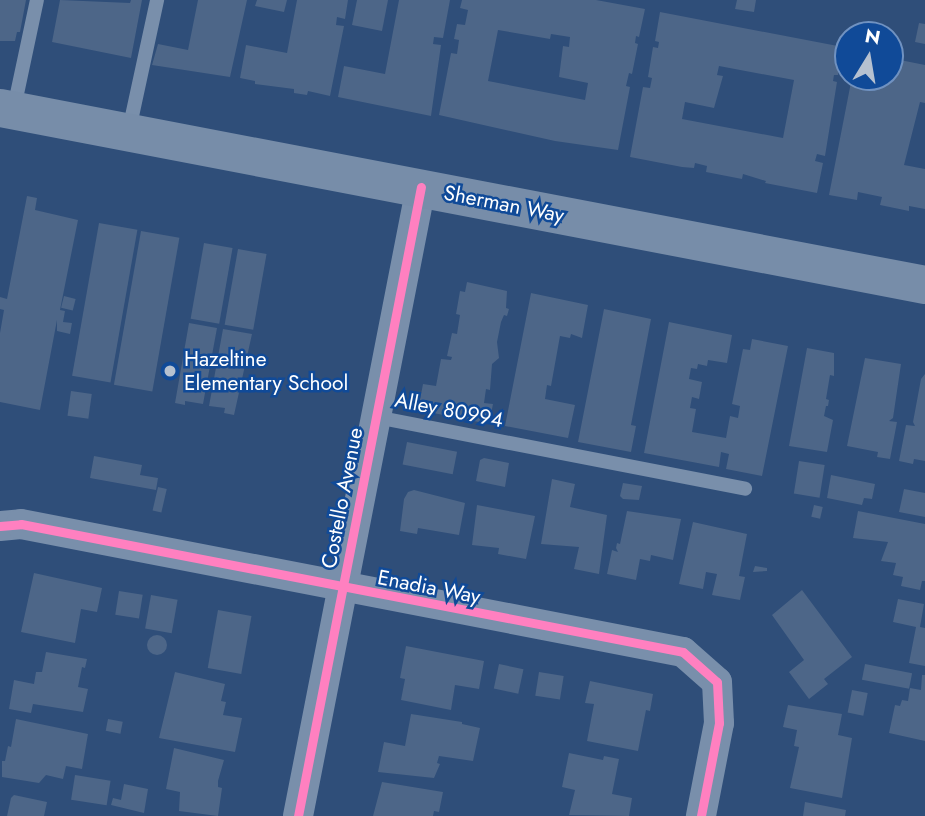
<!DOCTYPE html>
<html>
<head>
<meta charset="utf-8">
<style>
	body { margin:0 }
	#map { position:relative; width:925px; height:816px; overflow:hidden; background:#2f4e79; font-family:Jost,sans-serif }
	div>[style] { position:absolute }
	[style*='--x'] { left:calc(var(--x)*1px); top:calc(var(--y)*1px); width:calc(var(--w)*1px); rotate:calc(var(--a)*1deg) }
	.building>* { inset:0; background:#4d6688; transform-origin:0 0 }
	.round { border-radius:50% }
	.lane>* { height:14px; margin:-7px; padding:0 7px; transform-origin:7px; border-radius:7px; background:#798fab }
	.street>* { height:30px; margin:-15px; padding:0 15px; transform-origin:15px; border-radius:15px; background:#798fab }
	.primary>* { height:38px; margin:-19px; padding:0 19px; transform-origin:19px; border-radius:19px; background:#778da9 }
	.cycleway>* { height:9px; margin:-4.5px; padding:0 4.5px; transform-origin:4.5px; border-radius:4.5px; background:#ff80c0 }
	.dots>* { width:19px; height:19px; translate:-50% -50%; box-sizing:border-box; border:4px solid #104a98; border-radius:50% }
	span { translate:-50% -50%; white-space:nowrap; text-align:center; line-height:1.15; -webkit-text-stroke:5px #104a98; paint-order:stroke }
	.street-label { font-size:21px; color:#fff }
	.poi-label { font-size:21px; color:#fff }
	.left { translate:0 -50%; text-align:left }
	.north { position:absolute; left:834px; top:21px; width:70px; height:70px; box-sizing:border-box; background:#104a98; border:2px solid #7092c1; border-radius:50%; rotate:11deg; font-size:19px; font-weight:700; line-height:28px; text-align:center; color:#fff }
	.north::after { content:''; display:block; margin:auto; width:24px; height:32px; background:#b6c1d0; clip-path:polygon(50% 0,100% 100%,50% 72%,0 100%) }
</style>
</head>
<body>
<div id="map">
	<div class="building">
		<i style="clip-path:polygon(0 0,26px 0,20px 32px,17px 32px,15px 41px,0 41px)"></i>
		<i style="clip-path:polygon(60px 0,130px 3px,131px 0,142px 0,131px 58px,52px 42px)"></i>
		<i style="clip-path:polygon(198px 0,247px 0,230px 77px,152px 65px,158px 44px,188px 50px)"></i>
		<i style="clip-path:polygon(257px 0,287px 0,284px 12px,255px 6px)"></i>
		<i style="clip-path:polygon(297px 0,348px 0,345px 19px,337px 17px,336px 25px,344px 26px,330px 96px,308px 91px,307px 95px,294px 93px,294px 89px,255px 84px,255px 81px,240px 78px,246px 45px,287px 53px)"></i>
		<i style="clip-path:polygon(357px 0,388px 0,382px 31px,352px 25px)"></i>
		<i style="clip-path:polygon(399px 0,450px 0,443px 38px,434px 37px,433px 44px,441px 45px,431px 116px,338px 97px,344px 66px,385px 74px)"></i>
		<i style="clip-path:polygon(evenodd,462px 0,596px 0,645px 9px,639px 37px,636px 36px,635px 43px,638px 44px,632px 74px,629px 73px,626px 86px,630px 87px,618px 150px,555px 141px,439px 115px,451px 53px,457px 54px,459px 40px,454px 39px,457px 24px,465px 25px,468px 10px,460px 8px,462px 0,498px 30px,550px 39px,551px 34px,570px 37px,569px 47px,563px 46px,559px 77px,588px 83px,585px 100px,488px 81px,498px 30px)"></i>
		<i style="clip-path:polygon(737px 0,756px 0,754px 12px,735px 9px)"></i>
		<i style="clip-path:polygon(evenodd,660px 12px,843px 47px,838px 75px,834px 75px,833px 81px,837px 82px,825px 156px,817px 154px,815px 161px,823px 163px,817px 193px,765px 183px,766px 181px,743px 174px,742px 179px,706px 172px,707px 166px,695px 163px,694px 168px,682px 167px,630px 157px,643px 87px,650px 88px,652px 78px,648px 77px,653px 47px,658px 48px,659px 42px,655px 41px,660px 12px,719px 66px,794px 80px,783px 138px,682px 119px,685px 102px,714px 108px,723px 76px,717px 75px,719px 66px)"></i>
		<i style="clip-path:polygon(919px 23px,925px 24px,925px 44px,915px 42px)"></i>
		<i style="clip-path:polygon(890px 58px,925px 65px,925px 103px,920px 102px,904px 165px,925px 169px,925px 209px,909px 206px,909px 211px,880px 205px,882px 197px,858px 192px,857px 200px,829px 195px,852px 77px,890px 77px)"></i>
		<i style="clip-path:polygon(27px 196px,37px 198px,35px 210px,78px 220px,60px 310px,65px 311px,63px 322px,72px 323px,70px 334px,57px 331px,57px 320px,40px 410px,0 402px,0 333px,4px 310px,0 309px,0 297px,7px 299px)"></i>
		<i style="left:99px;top:223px;width:39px;height:155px;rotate:10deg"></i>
		<i style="left:141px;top:231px;width:39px;height:156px;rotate:10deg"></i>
		<i style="left:204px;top:243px;width:29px;height:77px;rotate:10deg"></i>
		<i style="left:238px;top:249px;width:29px;height:77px;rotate:10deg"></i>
		<i style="clip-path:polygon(467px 282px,507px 291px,506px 308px,509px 309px,507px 316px,504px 315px,501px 322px,497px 342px,499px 358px,492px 364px,490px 390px,486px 389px,484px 403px,493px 404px,489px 424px,418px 410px,423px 384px,436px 386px,441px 359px,451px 360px,452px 357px,447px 356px,452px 333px,457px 334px,460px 315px,456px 314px,460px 291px,465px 292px)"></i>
		<i style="clip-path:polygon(531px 293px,588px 305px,582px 338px,571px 334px,570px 338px,560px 336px,551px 386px,547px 385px,545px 399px,575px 405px,568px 438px,505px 426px)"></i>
		<i style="left:64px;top:296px;width:12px;height:12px;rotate:14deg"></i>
		<i style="clip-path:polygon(604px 309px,651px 319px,631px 425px,636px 426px,631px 452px,578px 442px)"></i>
		<i style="clip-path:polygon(669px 322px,732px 335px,727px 363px,708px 360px,707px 366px,698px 364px,697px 369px,691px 368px,689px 379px,702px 382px,699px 399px,692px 397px,690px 408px,696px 409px,692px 432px,726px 438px,730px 416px,738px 418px,740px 406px,732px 404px,743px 349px,750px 350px,752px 339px,788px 346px,762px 476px,726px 469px,729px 454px,721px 452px,719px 467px,644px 453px)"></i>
		<i style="clip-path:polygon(189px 323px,217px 328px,203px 404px,185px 401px,185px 405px,175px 403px)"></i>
		<i style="clip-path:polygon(223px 329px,252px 334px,234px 415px,224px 413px,225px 408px,209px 406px)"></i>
		<i style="clip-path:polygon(807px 348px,834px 353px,834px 376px,830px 375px,826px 399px,829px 400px,828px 406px,826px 406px,824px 416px,833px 420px,827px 452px,789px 446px)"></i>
		<i style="clip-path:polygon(865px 358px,901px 364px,893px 418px,889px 421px,897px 422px,890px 459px,877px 457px,878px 452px,847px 446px)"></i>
		<i style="clip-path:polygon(925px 374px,925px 461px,914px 459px,913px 464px,899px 461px,906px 425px,915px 426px,913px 422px,921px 379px)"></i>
		<i style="left:71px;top:391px;width:21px;height:25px;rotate:8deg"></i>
		<i style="left:407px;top:442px;width:51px;height:23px;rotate:11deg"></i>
		<i style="clip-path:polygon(94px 456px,142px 465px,140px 475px,158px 478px,156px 490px,90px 478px)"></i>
		<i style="clip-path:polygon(484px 458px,509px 463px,505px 487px,476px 481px,480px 460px)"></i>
		<i style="left:799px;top:461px;width:26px;height:33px;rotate:9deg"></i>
		<i style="clip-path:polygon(831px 475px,875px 484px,872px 499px,864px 498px,862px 505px,827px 498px)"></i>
		<i style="clip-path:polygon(552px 479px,575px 484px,570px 507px,607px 515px,599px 574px,574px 569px,579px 547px,541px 544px)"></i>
		<i style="clip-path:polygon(623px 483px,642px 486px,639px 500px,623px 499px,620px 496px)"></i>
		<i style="left:158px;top:487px;width:9px;height:24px;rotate:13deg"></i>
		<i style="clip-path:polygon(904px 489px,925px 493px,925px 517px,899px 512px)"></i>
		<i style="clip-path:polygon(414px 490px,465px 503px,459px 535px,418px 528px,417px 534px,400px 531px,404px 499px,408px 492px)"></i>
		<i style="clip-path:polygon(477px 505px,535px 516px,526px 559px,498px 554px,499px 548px,472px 545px)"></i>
		<i style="left:814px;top:505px;width:9px;height:12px;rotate:13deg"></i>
		<i style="clip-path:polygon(627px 511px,681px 519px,673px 560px,651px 555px,650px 561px,640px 559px,636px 580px,607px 574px,612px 550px,618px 552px,616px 548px,617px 543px,620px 544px)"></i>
		<i style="clip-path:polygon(858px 511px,925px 524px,925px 581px,922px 581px,920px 590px,901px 586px,903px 577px,893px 575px,896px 563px,881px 561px,888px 542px,853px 538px)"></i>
		<i style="clip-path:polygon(693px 522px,747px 534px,739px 576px,745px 577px,740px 600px,712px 595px,717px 574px,706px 572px,703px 589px,679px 584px)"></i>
		<i style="clip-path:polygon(755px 566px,767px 568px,767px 571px,753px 572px)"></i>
		<i style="clip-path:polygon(34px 573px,102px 588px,97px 612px,81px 609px,75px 643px,21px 632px)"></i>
		<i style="clip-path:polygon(802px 590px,852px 657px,824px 679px,828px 684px,809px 699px,789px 672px,804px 660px,772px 615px)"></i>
		<i style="left:119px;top:591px;width:24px;height:24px;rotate:9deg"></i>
		<i style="left:151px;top:595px;width:27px;height:34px;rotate:10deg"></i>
		<i style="clip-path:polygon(898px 599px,924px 604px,920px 627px,925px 628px,925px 666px,909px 663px,916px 627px,893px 622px)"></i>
		<i style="left:218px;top:610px;width:34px;height:59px;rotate:10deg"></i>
		<i class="round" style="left:147px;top:635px;width:20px;height:20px"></i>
		<i style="clip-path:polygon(406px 646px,484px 661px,479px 689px,455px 685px,451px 710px,401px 700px,405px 679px,400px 678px)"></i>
		<i style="clip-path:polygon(46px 652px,87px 659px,85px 668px,82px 667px,78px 687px,88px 689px,83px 712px,33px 704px,31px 713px,9px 709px,14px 680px,34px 684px,36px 672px,42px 672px)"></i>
		<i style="left:499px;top:664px;width:25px;height:25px;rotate:12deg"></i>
		<i style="left:865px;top:664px;width:48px;height:16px;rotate:11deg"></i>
		<i style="clip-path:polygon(175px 672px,225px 684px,221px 701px,226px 702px,223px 715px,242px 718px,235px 752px,159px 738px)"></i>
		<i style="left:539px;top:672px;width:25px;height:24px;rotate:9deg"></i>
		<i style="clip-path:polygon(922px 675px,925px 675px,925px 741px,889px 733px,895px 705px,900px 706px,902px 700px,908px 701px,910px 688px,921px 690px)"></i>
		<i style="clip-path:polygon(590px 681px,653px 694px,650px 711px,646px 710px,638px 751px,587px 741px,594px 704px,585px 703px)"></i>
		<i style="left:852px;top:690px;width:16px;height:23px;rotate:11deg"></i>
		<i style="clip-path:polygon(788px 705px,842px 714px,838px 735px,852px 738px,842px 798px,790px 788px,799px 747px,794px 746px,797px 730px,783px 727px)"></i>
		<i style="clip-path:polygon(411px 714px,462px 722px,462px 724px,480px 728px,473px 761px,439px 756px,437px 763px,440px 764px,434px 778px,378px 772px,384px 742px,405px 746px)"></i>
		<i style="clip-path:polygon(16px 719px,88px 734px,82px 769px,66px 766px,63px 779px,46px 775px,39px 783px,2px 777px,2px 761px,5px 761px,8px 746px,11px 747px)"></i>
		<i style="left:108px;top:719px;width:15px;height:12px;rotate:11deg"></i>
		<i style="clip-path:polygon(174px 748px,224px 760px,218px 781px,218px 787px,222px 788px,218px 816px,179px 811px,180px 792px,166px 789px)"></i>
		<i style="clip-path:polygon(569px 753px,603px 760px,604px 756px,619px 759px,612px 794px,632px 798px,629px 816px,569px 815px,575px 790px,562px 787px)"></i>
		<i style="left:75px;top:775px;width:36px;height:25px;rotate:9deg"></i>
		<i style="clip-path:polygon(382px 782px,443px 792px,439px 812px,434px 811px,433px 816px,373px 816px)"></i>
		<i style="clip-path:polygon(124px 784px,148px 789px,144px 813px,111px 805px,113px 798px,121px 800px)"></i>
		<i style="clip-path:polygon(14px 795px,47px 802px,44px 816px,7px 816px,11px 798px)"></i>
		<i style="clip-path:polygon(805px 802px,846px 810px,845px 816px,803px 816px)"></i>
	</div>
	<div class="lane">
		<i style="--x:14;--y:108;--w:110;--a:-78"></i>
		<i style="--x:129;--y:130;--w:133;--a:-77.8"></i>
		<i style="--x:376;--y:417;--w:376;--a:11"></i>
	</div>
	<div class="street">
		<i style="--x:0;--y:526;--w:21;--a:-5"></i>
		<i style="--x:21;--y:524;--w:674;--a:10.94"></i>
		<i style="--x:683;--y:652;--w:45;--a:41.4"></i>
		<i style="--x:717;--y:682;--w:41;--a:87.2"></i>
		<i style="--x:719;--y:723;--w:95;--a:101"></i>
		<i style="--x:298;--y:816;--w:641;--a:-78.94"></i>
	</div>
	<div class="primary">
		<i style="--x:0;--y:108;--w:942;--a:10.83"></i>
	</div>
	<div class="cycleway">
		<i style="--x:0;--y:526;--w:21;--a:-5"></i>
		<i style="--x:21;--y:524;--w:674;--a:10.94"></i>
		<i style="--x:683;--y:652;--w:45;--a:41.4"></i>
		<i style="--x:717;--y:682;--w:41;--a:87.2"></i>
		<i style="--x:719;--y:723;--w:95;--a:101"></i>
		<i style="--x:298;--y:816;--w:641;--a:-78.94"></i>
	</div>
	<div class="dots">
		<i style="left:170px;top:371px;background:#b6c1d0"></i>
	</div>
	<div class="street-label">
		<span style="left:504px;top:204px;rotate:11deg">Sherman Way</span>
		<span style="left:449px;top:410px;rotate:11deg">Alley 80994</span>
		<span style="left:342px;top:498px;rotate:-79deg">Costello Avenue</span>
		<span style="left:429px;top:587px;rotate:11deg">Enadia Way</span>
	</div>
	<div class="poi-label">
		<span class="left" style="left:184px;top:371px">Hazeltine<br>Elementary School</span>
	</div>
	<div class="north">N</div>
</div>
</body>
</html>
